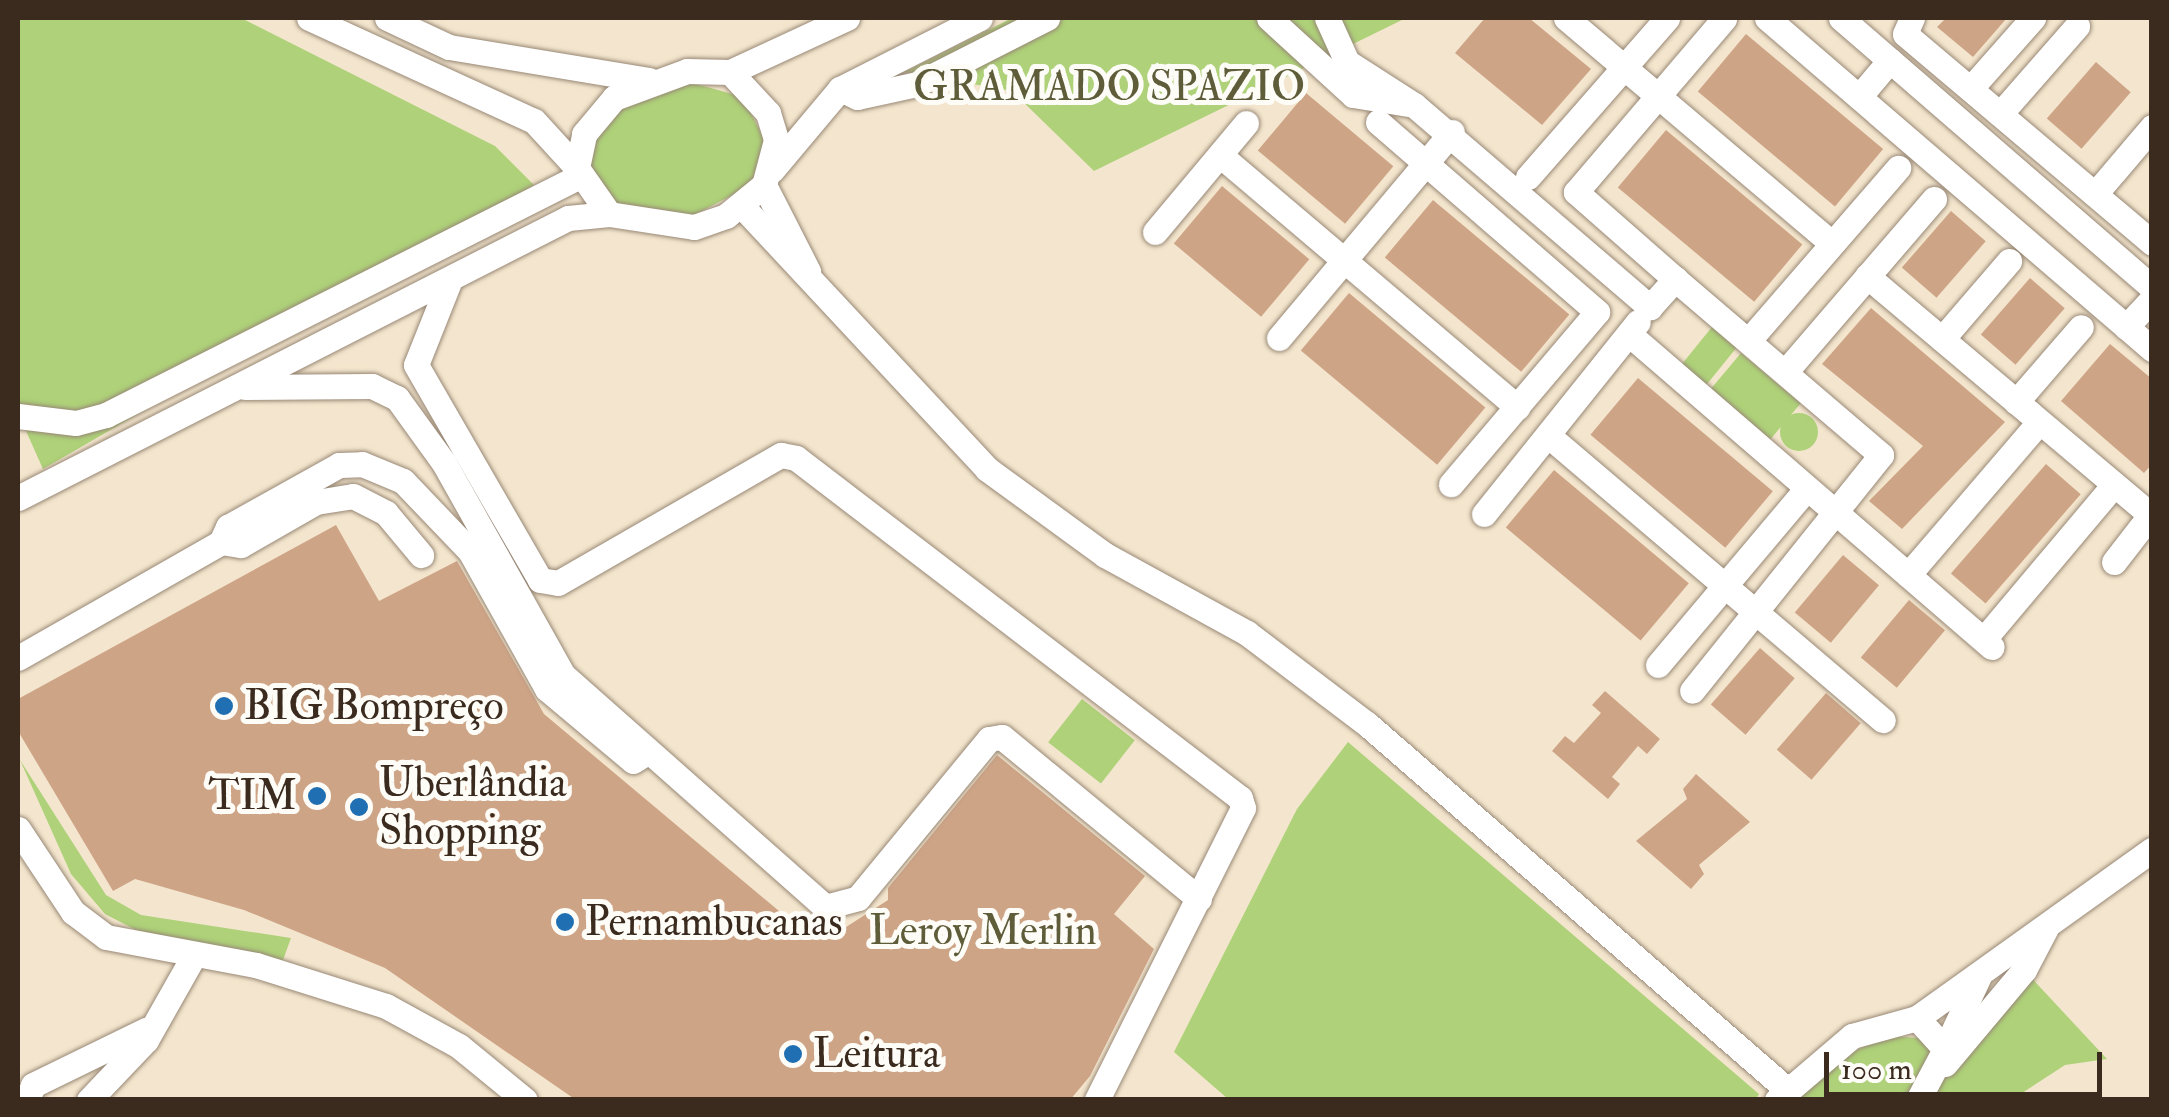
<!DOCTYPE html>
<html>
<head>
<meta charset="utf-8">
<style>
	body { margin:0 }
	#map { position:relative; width:2169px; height:1117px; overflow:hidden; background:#f4e6ce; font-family:"IM FELL Double Pica",serif }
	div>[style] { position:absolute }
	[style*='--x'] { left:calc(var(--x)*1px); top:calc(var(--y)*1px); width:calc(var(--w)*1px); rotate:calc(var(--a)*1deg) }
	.green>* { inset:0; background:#aed179; transform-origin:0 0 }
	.round { border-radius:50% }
	.building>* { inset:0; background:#cea487; transform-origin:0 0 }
	.roads { filter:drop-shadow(0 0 2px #988876) drop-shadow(0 0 2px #988876) }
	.minor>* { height:25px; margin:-12.5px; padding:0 12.5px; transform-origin:12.5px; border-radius:12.5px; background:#fff }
	.dots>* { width:28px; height:28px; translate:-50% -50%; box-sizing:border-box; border:5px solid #fdfcf7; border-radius:50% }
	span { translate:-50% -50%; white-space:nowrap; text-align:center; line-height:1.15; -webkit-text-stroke:10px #fdfcf7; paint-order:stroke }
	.park-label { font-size:42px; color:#5e5c39 }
	.poi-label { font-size:42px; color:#3b2a1e }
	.left { translate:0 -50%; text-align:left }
	.right { translate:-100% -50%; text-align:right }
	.frame { position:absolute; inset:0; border:20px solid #3b2a1e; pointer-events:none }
	.scale { position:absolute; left:1824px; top:1052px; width:278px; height:45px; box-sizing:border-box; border:5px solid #3b2a1e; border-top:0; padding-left:12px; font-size:30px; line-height:35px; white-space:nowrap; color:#3b2a1e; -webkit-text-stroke:8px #fdfcf7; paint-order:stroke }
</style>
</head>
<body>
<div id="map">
	<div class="green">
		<i style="clip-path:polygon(18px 18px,241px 18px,495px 146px,534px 185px,43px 469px,18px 413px)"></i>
		<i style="clip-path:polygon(1012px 18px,1406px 18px,1094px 171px,1012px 91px,905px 72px)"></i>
		<i style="clip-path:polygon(689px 82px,743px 97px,765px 141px,761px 166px,746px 188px,692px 216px,614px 204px,589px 168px,594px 139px,621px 107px)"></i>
		<i style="left:1712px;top:327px;width:32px;height:48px;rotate:39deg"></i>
		<i style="left:1741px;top:353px;width:78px;height:47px;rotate:40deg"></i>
		<i class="round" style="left:1780px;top:413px;width:38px;height:38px"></i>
		<i style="left:1082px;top:699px;width:67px;height:55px;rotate:38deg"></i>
		<i style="clip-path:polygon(1348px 742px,1759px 1094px,1756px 1099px,1228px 1099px,1174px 1052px,1297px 809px)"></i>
		<i style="clip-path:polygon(20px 760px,106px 895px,141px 915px,291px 938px,283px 960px,161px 943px,105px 914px,71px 874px)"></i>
		<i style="clip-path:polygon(2024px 970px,2107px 1059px,2065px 1065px,2013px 1099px,1918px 1100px)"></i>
		<i style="clip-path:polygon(1886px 1036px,1920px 1038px,1933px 1055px,1905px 1099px,1789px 1100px,1830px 1063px)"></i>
	</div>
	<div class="building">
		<i style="clip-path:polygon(1485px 18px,1529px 18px,1591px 69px,1542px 125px,1455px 53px)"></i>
		<i style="clip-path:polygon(1946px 18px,2007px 18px,1973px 57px,1937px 27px)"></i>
		<i style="left:1746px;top:34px;width:179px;height:75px;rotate:40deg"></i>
		<i style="left:2096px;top:62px;width:46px;height:75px;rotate:41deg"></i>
		<i style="left:1306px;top:93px;width:114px;height:75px;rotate:40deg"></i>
		<i style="left:1666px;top:130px;width:178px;height:75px;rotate:40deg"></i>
		<i style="left:1222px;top:186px;width:114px;height:75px;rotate:40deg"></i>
		<i style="left:1433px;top:200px;width:178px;height:75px;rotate:40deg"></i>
		<i style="left:1951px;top:211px;width:46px;height:75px;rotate:41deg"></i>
		<i style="left:2030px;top:278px;width:46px;height:75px;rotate:41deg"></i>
		<i style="left:1349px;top:293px;width:178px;height:75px;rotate:40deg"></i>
		<i style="clip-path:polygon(1871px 308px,2005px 422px,1902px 529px,1869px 501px,1923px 446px,1822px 364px)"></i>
		<i style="clip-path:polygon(2110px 344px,2152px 379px,2152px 464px,2144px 473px,2061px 401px)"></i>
		<i style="left:1638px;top:378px;width:176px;height:74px;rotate:40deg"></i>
		<i style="left:2046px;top:464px;width:46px;height:145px;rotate:41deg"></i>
		<i style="left:1554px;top:470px;width:176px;height:75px;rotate:40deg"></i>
		<i style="clip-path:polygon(336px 525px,379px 601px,457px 561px,544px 714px,810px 937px,818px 929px,829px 938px,888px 900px,888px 888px,997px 755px,1145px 876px,1114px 914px,1154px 949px,1090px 1076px,1070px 1100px,576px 1100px,385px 968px,244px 910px,135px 879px,113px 891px,18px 731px,18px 699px)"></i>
		<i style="left:1843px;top:555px;width:47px;height:75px;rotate:40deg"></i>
		<i style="left:1909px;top:600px;width:47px;height:75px;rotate:40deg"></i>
		<i style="left:1760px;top:648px;width:46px;height:75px;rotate:41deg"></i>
		<i style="clip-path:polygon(1605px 691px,1660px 739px,1647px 754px,1638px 746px,1612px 777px,1620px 784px,1608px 799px,1552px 751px,1565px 736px,1574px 743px,1601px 713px,1592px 705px)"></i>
		<i style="left:1826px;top:693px;width:46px;height:75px;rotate:41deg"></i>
		<i style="clip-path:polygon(1696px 774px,1750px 822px,1699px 865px,1704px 874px,1691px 889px,1636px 841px,1687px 799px,1683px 789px)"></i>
	</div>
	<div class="roads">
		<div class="minor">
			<i style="--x:309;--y:18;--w:247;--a:24.6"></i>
			<i style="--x:534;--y:121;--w:64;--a:47.5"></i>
			<i style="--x:387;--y:18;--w:68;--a:25.1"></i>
			<i style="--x:449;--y:47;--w:203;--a:9.4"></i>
			<i style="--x:1269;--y:18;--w:114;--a:42.5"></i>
			<i style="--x:1353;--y:95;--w:62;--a:9.3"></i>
			<i style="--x:1414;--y:105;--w:80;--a:-147.3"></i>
			<i style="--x:1347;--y:62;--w:48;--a:-114.4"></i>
			<i style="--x:1566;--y:18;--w:348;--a:40.3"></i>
			<i style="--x:1767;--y:18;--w:508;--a:40.69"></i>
			<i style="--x:1841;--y:18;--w:411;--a:40.9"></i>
			<i style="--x:1912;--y:18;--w:17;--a:114"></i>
			<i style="--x:1905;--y:34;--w:324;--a:40.2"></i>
			<i style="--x:687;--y:71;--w:43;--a:1.3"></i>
			<i style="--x:730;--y:72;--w:56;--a:47.2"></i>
			<i style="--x:768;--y:113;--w:28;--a:73"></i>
			<i style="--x:776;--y:140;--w:47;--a:104.9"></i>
			<i style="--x:764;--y:185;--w:49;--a:140.8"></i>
			<i style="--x:726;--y:216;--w:34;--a:161"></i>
			<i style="--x:694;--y:227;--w:86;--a:-171.3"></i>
			<i style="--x:609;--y:214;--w:56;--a:-124.8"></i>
			<i style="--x:577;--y:168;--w:35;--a:-78"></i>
			<i style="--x:584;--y:134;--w:47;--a:-50.2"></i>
			<i style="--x:614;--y:98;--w:78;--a:-20.3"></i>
			<i style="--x:730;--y:72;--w:129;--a:-24.8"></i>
			<i style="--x:1971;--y:88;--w:94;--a:-48.5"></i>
			<i style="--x:840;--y:89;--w:19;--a:25"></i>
			<i style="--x:857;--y:97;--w:61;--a:-12.2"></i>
			<i style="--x:917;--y:84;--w:146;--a:-26.9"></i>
			<i style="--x:1859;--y:97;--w:48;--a:-50"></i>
			<i style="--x:1414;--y:105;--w:311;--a:40.6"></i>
			<i style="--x:1650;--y:307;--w:38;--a:-48"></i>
			<i style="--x:1675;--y:279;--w:271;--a:40.5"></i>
			<i style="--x:1881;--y:455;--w:302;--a:128.7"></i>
			<i style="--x:2000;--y:114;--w:117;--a:-48.8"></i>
			<i style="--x:1378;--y:122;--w:290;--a:40.9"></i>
			<i style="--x:1597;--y:312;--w:226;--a:130.3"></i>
			<i style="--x:1220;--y:155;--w:390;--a:40.3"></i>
			<i style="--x:772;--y:170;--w:106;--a:-50"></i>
			<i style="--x:840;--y:89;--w:157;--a:-26.9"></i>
			<i style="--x:1528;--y:177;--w:211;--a:-48.8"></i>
			<i style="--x:764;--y:185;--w:97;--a:62.9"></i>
			<i style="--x:2095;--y:194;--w:88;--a:-49.6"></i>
			<i style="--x:741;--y:205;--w:361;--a:47"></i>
			<i style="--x:987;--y:469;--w:146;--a:36.1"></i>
			<i style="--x:1105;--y:555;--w:162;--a:28.8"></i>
			<i style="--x:1247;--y:633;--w:151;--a:37.2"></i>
			<i style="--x:1367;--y:724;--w:553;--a:41.04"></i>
			<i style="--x:1155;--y:232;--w:142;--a:-50.1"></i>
			<i style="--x:1867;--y:276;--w:370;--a:40.1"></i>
			<i style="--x:1675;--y:279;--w:132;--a:-138.7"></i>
			<i style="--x:1576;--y:192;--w:228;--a:-49.5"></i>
			<i style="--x:449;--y:282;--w:89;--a:111.7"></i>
			<i style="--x:416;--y:365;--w:248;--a:60"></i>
			<i style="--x:540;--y:580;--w:18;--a:9"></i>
			<i style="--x:558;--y:583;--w:257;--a:-29.9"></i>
			<i style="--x:781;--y:455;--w:15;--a:11"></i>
			<i style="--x:796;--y:458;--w:559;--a:37.44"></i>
			<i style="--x:1240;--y:798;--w:10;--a:73"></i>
			<i style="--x:1243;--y:808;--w:326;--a:116.6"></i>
			<i style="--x:2126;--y:327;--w:38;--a:-47"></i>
			<i style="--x:1629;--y:334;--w:479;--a:40.8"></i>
			<i style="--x:1279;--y:338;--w:269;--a:-50"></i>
			<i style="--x:1942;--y:339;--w:103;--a:-49.3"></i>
			<i style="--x:1749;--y:340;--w:228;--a:-49.1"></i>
			<i style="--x:1786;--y:371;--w:227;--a:-49.3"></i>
			<i style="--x:245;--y:387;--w:127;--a:-0.5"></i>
			<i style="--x:372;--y:386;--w:28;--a:26"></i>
			<i style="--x:397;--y:398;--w:80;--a:54.1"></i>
			<i style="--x:444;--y:463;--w:243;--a:60.7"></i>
			<i style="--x:563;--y:675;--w:350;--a:41.5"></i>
			<i style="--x:825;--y:907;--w:34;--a:-15"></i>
			<i style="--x:858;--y:898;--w:206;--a:-50.5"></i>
			<i style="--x:989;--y:739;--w:13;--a:-9"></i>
			<i style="--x:1002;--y:737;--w:255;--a:39.4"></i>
			<i style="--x:2016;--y:402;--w:99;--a:-49.1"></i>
			<i style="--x:18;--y:416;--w:58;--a:6.9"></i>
			<i style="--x:76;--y:423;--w:31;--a:-15"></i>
			<i style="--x:106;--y:415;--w:531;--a:-26.76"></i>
			<i style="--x:1550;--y:437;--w:437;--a:40.4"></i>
			<i style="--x:18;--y:498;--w:617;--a:-26.98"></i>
			<i style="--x:568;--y:218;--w:41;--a:-5.6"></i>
			<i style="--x:1484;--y:514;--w:246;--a:-51.3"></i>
			<i style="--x:221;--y:542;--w:20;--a:9"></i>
			<i style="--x:241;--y:545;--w:86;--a:-29.8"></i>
			<i style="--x:316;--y:502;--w:37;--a:-9"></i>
			<i style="--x:353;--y:496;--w:37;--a:27"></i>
			<i style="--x:386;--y:513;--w:55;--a:50.2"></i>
			<i style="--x:2114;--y:562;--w:62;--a:-52.2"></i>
			<i style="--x:1908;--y:575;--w:201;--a:-49.4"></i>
			<i style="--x:1984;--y:639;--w:200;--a:-49.9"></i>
			<i style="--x:18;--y:658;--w:234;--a:-29.7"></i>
			<i style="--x:221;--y:542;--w:17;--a:-65"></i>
			<i style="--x:228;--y:527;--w:127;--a:-29.2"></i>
			<i style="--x:339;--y:465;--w:23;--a:-2"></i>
			<i style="--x:362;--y:464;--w:44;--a:22.5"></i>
			<i style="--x:403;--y:481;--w:97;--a:46.3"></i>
			<i style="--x:470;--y:551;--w:158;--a:60.8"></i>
			<i style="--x:547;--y:689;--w:112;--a:39.9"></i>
			<i style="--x:633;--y:761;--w:13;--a:-32"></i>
			<i style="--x:1658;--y:665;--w:231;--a:-49.9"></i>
			<i style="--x:18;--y:829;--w:100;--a:56.5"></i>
			<i style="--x:73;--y:912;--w:41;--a:37.1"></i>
			<i style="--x:106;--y:937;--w:153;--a:10.6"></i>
			<i style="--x:256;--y:965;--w:136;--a:17.5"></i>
			<i style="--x:386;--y:1006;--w:83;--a:28.7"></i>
			<i style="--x:459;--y:1046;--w:85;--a:39.3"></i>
			<i style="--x:1917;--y:1018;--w:289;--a:-35.6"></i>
			<i style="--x:1945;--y:1049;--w:81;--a:-65"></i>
			<i style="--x:1945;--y:1064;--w:123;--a:-50"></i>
			<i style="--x:2024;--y:970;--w:47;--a:-62.4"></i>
			<i style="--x:27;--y:1100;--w:16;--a:-68"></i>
			<i style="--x:33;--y:1085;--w:126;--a:-26"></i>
			<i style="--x:89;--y:1100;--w:83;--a:-46.5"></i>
			<i style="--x:146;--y:1040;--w:95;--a:-60.5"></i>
			<i style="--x:1777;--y:1100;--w:99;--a:-40.5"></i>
			<i style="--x:1852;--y:1036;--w:67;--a:-15.5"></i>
			<i style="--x:1917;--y:1018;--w:42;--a:47.9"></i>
			<i style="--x:1945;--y:1049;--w:58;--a:117.9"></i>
		</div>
	</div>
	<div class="dots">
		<i style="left:224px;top:706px;background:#1f6fb2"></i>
		<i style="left:317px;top:796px;background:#1f6fb2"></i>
		<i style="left:359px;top:807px;background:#1f6fb2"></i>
		<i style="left:565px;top:922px;background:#1f6fb2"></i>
		<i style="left:793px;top:1054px;background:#1f6fb2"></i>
	</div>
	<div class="park-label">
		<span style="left:1109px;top:87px">GRAMADO SPAZIO</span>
		<span style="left:983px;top:931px">Leroy Merlin</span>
	</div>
	<div class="poi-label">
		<span class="left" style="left:244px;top:706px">BIG Bompreço</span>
		<span class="left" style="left:379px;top:807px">Uberlândia<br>Shopping</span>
		<span class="right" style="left:297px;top:796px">TIM</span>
		<span class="left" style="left:585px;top:922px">Pernambucanas</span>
		<span class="left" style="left:813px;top:1054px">Leitura</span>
	</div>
	<div class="frame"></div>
	<div class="scale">100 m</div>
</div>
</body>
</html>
